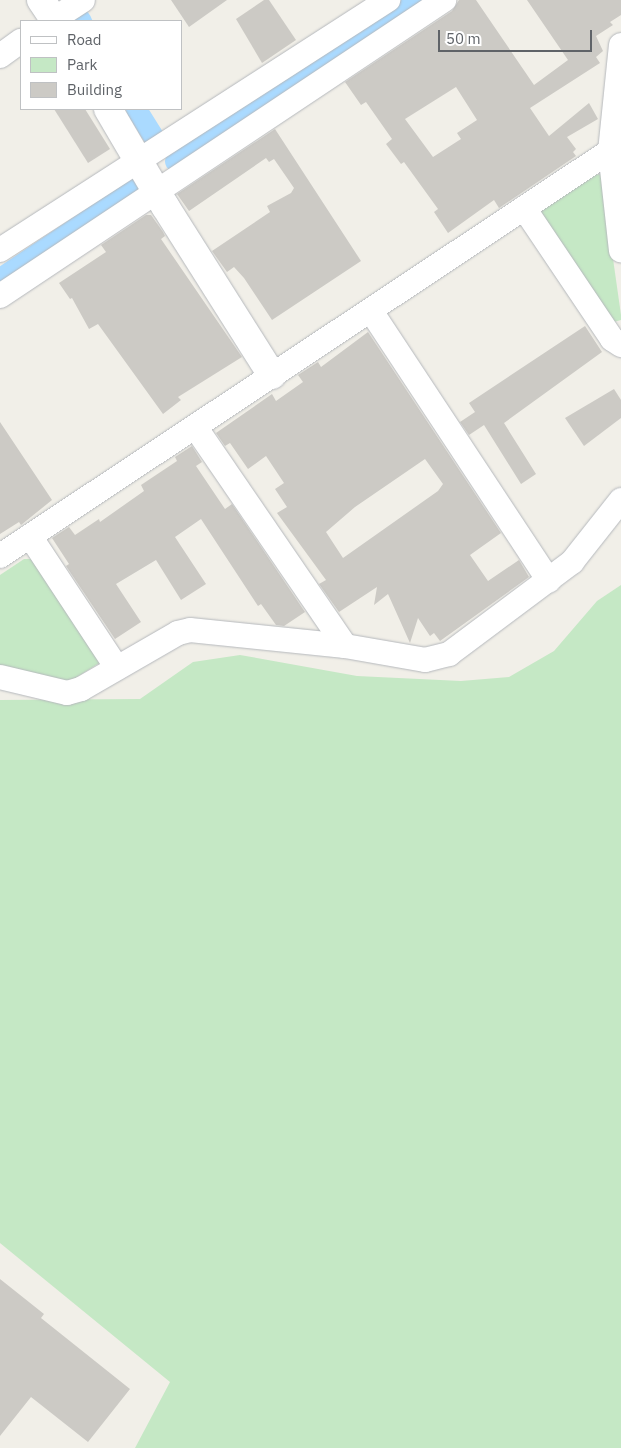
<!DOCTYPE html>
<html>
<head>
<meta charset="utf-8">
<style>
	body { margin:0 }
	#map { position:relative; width:621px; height:1448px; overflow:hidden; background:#f1efe8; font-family:"IBM Plex Sans",sans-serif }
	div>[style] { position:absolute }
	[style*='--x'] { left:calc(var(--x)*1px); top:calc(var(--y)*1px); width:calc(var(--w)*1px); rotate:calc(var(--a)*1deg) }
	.green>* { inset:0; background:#c5e8c5 }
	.canal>* { height:21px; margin:-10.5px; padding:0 10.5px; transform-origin:10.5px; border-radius:10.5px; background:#aadaff }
	.building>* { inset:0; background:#cccac5 }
	.roads { filter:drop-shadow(0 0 1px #b5b8bc) drop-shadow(0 0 1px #b5b8bc) }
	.street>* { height:24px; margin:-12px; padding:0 12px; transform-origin:12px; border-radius:12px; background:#fff }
	.secondary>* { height:28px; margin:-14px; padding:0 14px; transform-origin:14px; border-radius:14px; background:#fff }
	span { translate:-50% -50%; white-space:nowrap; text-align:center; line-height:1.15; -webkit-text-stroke:4px #fff; paint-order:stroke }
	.legend { position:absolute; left:20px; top:20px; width:162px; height:90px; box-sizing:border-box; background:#fff; border:1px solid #bfc1c3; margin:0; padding:6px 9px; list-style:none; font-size:15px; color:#5f6368 }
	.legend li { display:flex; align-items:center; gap:10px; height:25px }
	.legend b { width:25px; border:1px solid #bfc1c3 }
	.scale { position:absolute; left:438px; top:30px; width:154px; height:22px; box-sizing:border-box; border:2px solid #5f6368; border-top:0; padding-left:6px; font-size:15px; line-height:18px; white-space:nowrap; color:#5f6368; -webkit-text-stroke:4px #fff; paint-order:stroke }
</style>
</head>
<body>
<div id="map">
	<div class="green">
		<i style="clip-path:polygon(601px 174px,621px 315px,621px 320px,610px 323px,540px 211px,595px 175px)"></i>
		<i style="clip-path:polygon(24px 559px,31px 559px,101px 662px,69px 682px,0 665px,0 575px)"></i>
		<i style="clip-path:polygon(621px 585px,621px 1448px,135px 1448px,170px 1382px,0 1243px,0 700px,140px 699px,193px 662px,240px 655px,357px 676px,461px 681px,509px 677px,554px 651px,597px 601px)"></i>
	</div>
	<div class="canal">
		<i style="--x:79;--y:18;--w:4;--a:56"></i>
		<i style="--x:136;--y:109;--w:34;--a:58"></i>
		<i style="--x:175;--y:161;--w:292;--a:-33.4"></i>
		<i style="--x:0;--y:278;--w:160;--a:-33.8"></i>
	</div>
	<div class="building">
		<i style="clip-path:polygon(171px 0,227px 0,189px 27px)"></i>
		<i style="clip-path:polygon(264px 0,269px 0,296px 40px,262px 63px,236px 19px)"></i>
		<i style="clip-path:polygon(evenodd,459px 0,476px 0,534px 85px,568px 60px,527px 0,621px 0,621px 15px,610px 22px,613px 25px,596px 36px,603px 51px,596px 57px,600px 63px,530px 108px,549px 136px,589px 103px,598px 119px,567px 137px,576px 149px,573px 152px,576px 156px,499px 208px,494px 200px,448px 233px,434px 212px,438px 209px,404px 162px,401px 164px,386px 144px,392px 139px,366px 102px,361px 105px,345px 82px,452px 11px,459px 0,456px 87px,477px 120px,457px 133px,461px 139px,433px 157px,405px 119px,456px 87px)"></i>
		<i style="clip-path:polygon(54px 109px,85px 109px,110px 149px,88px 163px)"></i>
		<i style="clip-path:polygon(275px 129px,361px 261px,272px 320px,244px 278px,234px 267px,227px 272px,212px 251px,270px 212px,267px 206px,291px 193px,294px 188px,274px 159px,269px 162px,266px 158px,189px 211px,177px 194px)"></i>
		<i style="clip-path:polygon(146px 215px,151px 215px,163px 232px,165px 236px,161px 239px,242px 357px,178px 397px,181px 400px,163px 414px,98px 324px,89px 329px,72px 298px,70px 299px,59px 283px,106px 252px,101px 245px)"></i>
		<i style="clip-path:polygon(585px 326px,602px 352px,504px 423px,536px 474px,521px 484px,484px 425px,469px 435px,460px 422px,475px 412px,469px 403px)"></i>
		<i style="clip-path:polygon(evenodd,368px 332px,501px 533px,470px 555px,488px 581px,519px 560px,529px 577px,440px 641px,434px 633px,430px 636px,418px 618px,410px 643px,388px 594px,374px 605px,377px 587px,339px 612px,319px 584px,326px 580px,277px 513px,287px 507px,275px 489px,284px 483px,266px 456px,248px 469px,230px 443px,225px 446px,216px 433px,272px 394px,276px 401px,303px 382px,298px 375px,318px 362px,321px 367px,368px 332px,425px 459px,443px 484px,438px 491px,343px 558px,326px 532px,355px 507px,425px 459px)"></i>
		<i style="clip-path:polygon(614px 389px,621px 400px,621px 418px,584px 446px,565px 418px)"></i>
		<i style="clip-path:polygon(0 422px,52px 500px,21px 525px,19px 522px,0 534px)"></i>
		<i style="clip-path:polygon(192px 446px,202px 462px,196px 466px,225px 509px,232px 504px,305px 612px,284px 626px,276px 625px,261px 604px,258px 606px,201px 519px,175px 537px,206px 584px,181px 600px,156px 560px,116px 584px,141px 622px,115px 639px,66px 566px,69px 564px,52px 538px,69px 527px,75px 535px,99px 519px,100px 522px,144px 491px,141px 485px,177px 461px,175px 457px)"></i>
		<i style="clip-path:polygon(0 1279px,44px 1314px,41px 1318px,130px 1389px,88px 1442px,31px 1397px,0 1436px)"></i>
	</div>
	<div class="roads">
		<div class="street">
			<i style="--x:51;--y:21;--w:38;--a:-33"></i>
			<i style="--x:621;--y:45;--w:107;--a:95.9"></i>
			<i style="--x:610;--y:151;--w:100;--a:83.7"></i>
			<i style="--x:0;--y:56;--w:26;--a:-36"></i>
			<i style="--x:524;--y:208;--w:158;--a:56.1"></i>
			<i style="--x:612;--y:339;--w:11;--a:34"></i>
			<i style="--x:0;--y:250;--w:462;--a:-32.8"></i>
			<i style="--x:0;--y:296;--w:534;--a:-33.69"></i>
			<i style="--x:371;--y:311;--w:323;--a:56.6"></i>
			<i style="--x:196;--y:428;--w:264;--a:55.6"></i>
			<i style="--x:30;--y:536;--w:158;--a:56.6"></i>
			<i style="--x:0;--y:556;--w:732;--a:-33.58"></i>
			<i style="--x:0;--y:677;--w:69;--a:13.4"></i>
			<i style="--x:67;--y:693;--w:15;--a:-16"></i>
			<i style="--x:81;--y:689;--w:112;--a:-30"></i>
			<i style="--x:178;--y:633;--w:12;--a:-14"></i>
			<i style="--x:190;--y:630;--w:156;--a:5.9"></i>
			<i style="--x:345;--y:646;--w:81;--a:9.9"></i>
			<i style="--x:425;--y:660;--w:25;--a:-14"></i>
			<i style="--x:449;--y:654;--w:154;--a:-36.8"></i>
			<i style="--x:572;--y:562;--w:79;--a:-51.7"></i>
		</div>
		<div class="secondary">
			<i style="--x:41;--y:0;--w:25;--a:56"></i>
			<i style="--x:108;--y:109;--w:113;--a:59.6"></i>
			<i style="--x:165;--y:206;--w:200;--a:57.7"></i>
		</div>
	</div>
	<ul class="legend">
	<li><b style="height:6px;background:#fff"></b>Road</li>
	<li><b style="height:14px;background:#c5e8c5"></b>Park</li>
	<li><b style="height:14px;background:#cccac5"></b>Building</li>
	</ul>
	<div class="scale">50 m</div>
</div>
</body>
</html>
